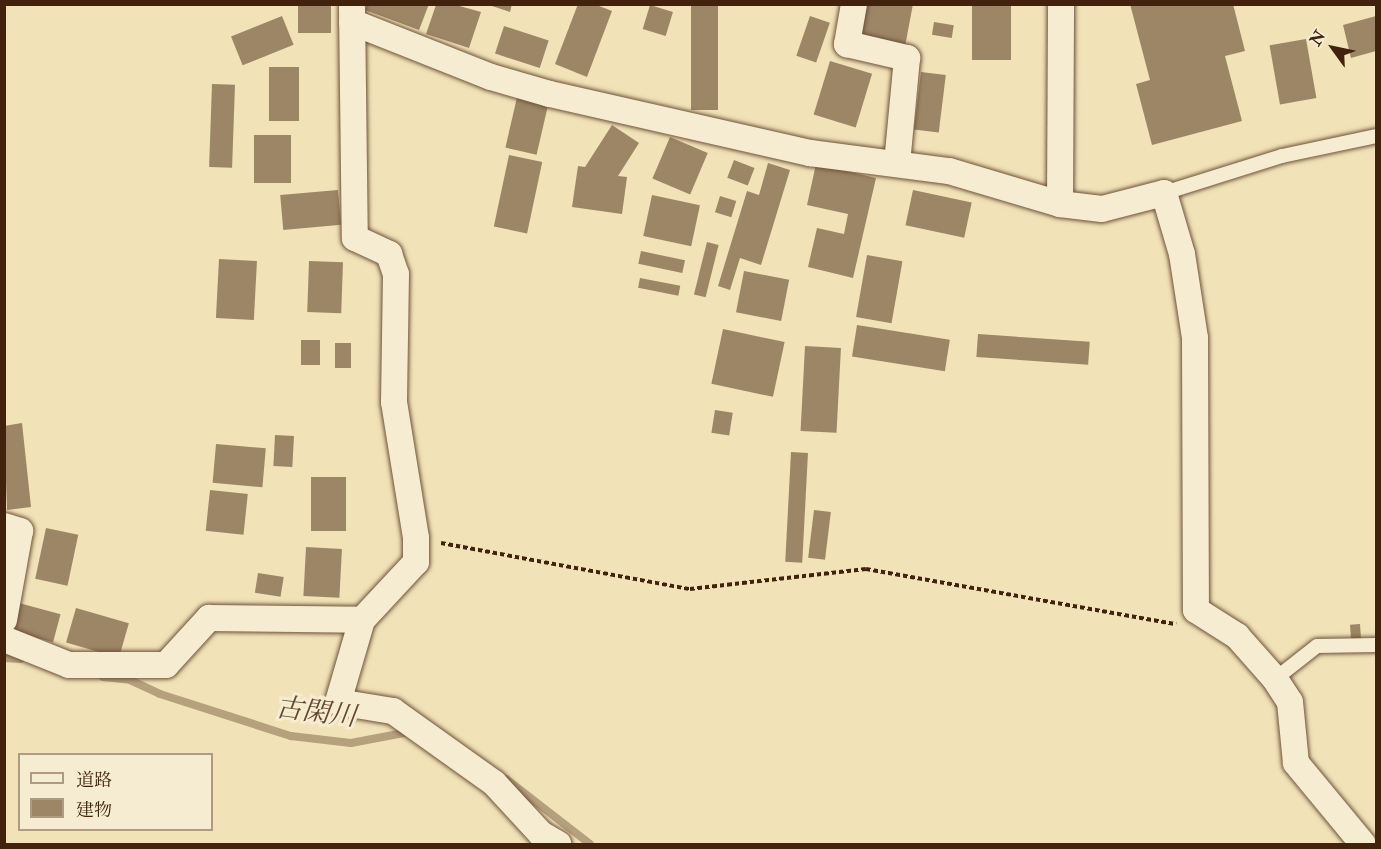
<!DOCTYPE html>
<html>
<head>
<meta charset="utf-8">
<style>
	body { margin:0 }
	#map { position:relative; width:1381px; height:849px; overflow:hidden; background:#f1e2b8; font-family:"IM FELL Double Pica","Noto Serif JP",serif }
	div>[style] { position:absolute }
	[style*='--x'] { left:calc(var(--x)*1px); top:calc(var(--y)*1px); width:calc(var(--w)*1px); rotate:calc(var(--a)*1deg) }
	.stream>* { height:8px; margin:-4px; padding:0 4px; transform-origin:4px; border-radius:4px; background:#b6a17e }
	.building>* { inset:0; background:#9d8666; transform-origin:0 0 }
	.path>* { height:4px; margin-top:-2px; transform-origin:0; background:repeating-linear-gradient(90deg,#42220d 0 4.5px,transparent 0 7.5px) }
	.roads { filter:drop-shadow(0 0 2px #6e5238) drop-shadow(0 0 2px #6e5238) }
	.lane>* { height:14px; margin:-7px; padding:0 7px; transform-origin:7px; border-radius:7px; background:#f6ecd1 }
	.street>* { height:26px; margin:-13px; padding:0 13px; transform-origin:13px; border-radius:13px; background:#f6ecd1 }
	span { translate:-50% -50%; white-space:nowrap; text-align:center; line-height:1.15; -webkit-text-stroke:6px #f6ecd1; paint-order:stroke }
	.water-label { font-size:27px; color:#65482f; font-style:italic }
	.frame { position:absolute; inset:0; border:6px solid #42220d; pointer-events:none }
	.legend { position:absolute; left:18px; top:753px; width:195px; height:78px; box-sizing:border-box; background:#f6ecd1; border:2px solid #ae9b83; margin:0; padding:8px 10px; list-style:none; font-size:18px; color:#42220d }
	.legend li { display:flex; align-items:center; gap:12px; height:30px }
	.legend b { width:30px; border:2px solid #ae9b83 }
	.north { position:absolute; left:1303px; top:18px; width:60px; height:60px; -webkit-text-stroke:4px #f6ecd1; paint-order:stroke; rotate:303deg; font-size:16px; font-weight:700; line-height:24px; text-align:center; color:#42220d }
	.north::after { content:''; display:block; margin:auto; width:21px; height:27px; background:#42220d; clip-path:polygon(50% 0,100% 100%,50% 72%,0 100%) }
</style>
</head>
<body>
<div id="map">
	<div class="stream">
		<i style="--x:4;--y:658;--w:17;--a:3"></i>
		<i style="--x:103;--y:677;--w:27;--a:6"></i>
		<i style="--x:130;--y:680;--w:33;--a:25"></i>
		<i style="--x:160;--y:694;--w:138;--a:17.8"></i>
		<i style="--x:291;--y:736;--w:60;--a:6.7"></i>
		<i style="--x:351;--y:743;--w:59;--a:-10.7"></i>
		<i style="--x:506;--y:779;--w:106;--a:37.7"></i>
	</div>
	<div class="building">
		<i style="left:298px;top:4px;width:33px;height:29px"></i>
		<i style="clip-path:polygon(367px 4px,429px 4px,419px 30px,365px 10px)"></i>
		<i style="clip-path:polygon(486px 4px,512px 4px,510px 12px)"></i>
		<i style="clip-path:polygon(578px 4px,594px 4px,612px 11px,587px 77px,555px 64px)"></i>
		<i style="left:691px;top:4px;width:27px;height:106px"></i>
		<i style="clip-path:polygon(866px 4px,913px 4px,904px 52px,858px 42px)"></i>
		<i style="left:972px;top:4px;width:39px;height:56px"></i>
		<i style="clip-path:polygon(1130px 4px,1233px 4px,1245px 51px,1225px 56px,1242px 121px,1152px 145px,1136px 84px,1150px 80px)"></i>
		<i style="clip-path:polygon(436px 5px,456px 5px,481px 12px,469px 48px,426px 34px)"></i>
		<i style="left:650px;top:5px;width:24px;height:25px;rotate:17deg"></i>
		<i style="left:282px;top:16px;width:31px;height:55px;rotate:68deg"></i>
		<i style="left:810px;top:16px;width:21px;height:42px;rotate:19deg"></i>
		<i style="clip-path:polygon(1376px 16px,1376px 51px,1351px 58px,1343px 25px)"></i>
		<i style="left:934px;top:22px;width:20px;height:13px;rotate:9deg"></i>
		<i style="left:504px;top:26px;width:47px;height:29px;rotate:18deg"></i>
		<i style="left:1306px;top:39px;width:60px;height:37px;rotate:80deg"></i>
		<i style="left:830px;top:61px;width:44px;height:56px;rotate:17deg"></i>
		<i style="left:299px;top:67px;width:54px;height:30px;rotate:90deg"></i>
		<i style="left:921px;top:72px;width:25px;height:58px;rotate:7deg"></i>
		<i style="left:212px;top:84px;width:23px;height:83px;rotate:2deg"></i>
		<i style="left:518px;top:93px;width:32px;height:56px;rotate:13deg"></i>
		<i style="clip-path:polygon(612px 125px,639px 143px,618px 176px,627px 177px,622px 214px,572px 207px,578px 166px,585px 167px)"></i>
		<i style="left:291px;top:135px;width:48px;height:37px;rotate:90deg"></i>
		<i style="left:670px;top:137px;width:41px;height:45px;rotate:23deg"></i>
		<i style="left:509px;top:155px;width:34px;height:73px;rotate:12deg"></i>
		<i style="left:734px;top:160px;width:22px;height:19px;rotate:21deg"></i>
		<i style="clip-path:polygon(768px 163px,790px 170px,761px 265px,740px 258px,730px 290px,718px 286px,747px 191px,759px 195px)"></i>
		<i style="clip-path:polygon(816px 164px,876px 178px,853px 278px,808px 267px,817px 228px,844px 234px,848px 214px,807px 205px)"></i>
		<i style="left:338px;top:190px;width:35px;height:58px;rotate:85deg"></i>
		<i style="left:913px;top:190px;width:60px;height:36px;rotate:12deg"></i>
		<i style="left:652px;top:195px;width:49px;height:42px;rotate:12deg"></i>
		<i style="left:720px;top:196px;width:17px;height:17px;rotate:17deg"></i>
		<i style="left:707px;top:242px;width:12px;height:54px;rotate:14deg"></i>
		<i style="left:641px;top:251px;width:45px;height:13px;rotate:12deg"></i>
		<i style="left:867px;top:255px;width:36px;height:63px;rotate:10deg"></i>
		<i style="left:219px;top:259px;width:38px;height:59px;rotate:3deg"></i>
		<i style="left:309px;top:261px;width:34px;height:51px;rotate:2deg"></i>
		<i style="left:744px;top:271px;width:46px;height:42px;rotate:11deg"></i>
		<i style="left:640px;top:278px;width:41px;height:10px;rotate:11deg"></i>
		<i style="left:857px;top:325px;width:94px;height:32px;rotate:9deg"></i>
		<i style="left:723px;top:329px;width:63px;height:56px;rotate:12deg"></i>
		<i style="left:978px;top:334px;width:112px;height:23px;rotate:4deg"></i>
		<i style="left:301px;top:340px;width:19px;height:25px"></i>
		<i style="left:351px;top:343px;width:25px;height:16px;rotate:90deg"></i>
		<i style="left:805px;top:346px;width:36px;height:85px;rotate:3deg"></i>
		<i style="left:715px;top:410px;width:18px;height:23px;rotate:9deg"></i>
		<i style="clip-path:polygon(22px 423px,31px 507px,7px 510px,4px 426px)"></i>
		<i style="left:275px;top:435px;width:19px;height:31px;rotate:3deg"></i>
		<i style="left:216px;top:444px;width:50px;height:39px;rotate:5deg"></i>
		<i style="left:791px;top:452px;width:17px;height:110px;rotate:3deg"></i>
		<i style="left:311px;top:477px;width:35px;height:54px"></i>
		<i style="left:210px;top:490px;width:38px;height:41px;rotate:6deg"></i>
		<i style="left:814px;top:510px;width:17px;height:48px;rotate:7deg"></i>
		<i style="left:46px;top:528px;width:33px;height:52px;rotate:12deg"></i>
		<i style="left:306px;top:547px;width:36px;height:49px;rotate:3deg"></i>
		<i style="left:258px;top:573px;width:26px;height:20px;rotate:9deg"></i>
		<i style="left:19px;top:603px;width:43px;height:29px;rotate:15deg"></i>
		<i style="left:76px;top:608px;width:55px;height:36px;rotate:16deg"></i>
		<i style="left:1360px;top:624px;width:15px;height:10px;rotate:86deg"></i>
	</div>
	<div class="path">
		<i style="--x:441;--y:543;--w:253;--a:10.5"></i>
		<i style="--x:690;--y:589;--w:177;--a:-6.5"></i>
		<i style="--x:866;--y:569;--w:315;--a:10.1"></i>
	</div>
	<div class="roads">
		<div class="lane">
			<i style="--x:1164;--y:193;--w:124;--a:-17.4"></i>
			<i style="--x:1282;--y:156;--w:96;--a:-12"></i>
			<i style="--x:1275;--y:679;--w:53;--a:-38.2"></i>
			<i style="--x:1317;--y:646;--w:59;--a:-1"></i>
		</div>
		<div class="street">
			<i style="--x:854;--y:4;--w:41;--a:99.9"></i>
			<i style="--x:847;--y:44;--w:62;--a:13.1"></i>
			<i style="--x:907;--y:58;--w:106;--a:95.4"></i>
			<i style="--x:352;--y:8;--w:230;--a:89.3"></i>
			<i style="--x:355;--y:238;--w:38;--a:25"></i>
			<i style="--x:389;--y:254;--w:21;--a:71"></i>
			<i style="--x:396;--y:274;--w:128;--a:90.9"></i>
			<i style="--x:394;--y:402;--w:138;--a:80.8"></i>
			<i style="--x:416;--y:538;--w:24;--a:90"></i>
			<i style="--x:416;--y:562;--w:79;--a:133"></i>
			<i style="--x:362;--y:620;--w:85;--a:106.3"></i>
			<i style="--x:338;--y:702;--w:56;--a:9.3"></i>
			<i style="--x:393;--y:711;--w:124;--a:35.5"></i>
			<i style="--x:494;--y:783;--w:69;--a:47.3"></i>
			<i style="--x:541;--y:834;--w:20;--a:30"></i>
			<i style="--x:352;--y:22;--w:149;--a:21.6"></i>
			<i style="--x:491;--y:77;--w:61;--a:16.1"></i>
			<i style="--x:550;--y:94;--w:267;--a:12.8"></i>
			<i style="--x:810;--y:153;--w:140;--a:7.4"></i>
			<i style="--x:949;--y:171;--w:116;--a:16.6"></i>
			<i style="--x:1060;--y:204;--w:42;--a:6.8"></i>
			<i style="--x:1102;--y:209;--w:64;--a:-14.5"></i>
			<i style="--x:1164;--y:193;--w:64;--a:73.6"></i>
			<i style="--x:1182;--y:254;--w:85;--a:81.2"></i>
			<i style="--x:1195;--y:338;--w:272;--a:89.8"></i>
			<i style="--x:1196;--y:610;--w:49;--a:32.4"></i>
			<i style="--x:1237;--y:636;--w:57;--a:48.5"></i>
			<i style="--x:1275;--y:679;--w:27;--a:57"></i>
			<i style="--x:1290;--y:702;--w:61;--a:84.4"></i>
			<i style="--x:1296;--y:763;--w:105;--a:50.4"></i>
			<i style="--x:1060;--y:204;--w:200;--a:-89.7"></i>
			<i style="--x:4;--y:526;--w:17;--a:17"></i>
			<i style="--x:20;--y:531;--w:90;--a:100.2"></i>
			<i style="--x:4;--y:639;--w:70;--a:21.8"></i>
			<i style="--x:69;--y:665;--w:97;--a:0"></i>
			<i style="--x:166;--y:665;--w:64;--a:-47.5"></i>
			<i style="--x:209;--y:618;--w:153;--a:0.7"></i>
		</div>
	</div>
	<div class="water-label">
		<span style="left:316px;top:712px;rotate:7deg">古閑川</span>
	</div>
	<div class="frame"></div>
	<ul class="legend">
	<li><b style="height:8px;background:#f6ecd1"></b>道路</li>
	<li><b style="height:16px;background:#9d8666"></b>建物</li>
	</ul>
	<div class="north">N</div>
</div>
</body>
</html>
